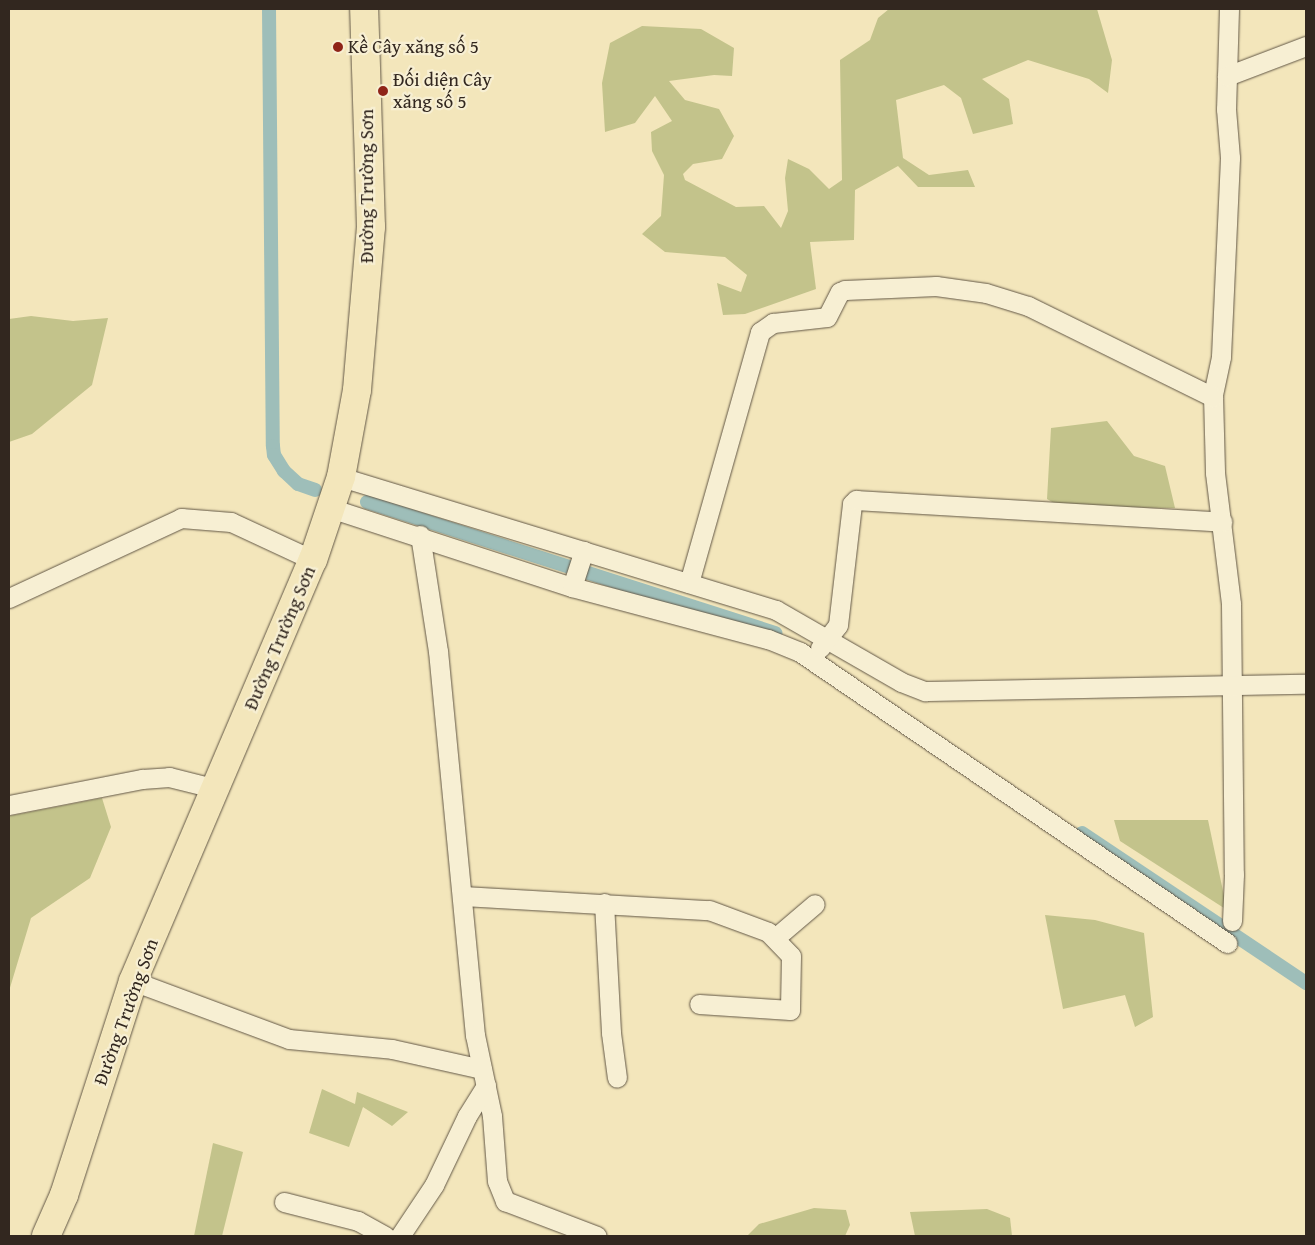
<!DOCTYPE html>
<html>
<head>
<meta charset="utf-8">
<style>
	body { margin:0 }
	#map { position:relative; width:1315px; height:1245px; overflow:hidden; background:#f3e6bb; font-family:"Gentium Book Plus",serif }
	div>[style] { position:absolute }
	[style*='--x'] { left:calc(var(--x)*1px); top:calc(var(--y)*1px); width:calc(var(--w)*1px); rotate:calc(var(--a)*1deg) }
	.green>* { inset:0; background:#c3c38b }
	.canal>* { height:14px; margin:-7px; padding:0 7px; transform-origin:7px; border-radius:7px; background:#9ebeb9 }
	.roads { filter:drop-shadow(0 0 1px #625746) drop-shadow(0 0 1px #625746) }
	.minor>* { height:19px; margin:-9.5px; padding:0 9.5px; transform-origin:9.5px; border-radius:9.5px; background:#f7efd3 }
	.highway>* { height:28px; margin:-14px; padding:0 14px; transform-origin:14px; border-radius:14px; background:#f3e6bb }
	.dots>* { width:14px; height:14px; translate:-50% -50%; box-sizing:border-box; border:2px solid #f7efd3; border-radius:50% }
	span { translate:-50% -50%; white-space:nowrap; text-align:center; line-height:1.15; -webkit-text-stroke:4.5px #f7efd3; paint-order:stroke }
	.poi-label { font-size:19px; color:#32271f }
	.left { translate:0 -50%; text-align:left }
	.street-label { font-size:19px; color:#32271f }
	.frame { position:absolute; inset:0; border:10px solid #32271f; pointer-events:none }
</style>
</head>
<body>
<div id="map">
	<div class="green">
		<i style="clip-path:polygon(889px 9px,1097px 9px,1112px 60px,1108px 93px,1089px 79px,1028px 60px,982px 79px,1009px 99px,1013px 124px,973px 134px,961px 98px,944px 85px,896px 100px,903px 158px,929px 175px,968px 170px,975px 187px,918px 187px,898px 166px,855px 190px,854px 240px,810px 242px,816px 289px,745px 314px,723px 315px,717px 283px,741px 292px,747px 275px,725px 257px,665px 252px,642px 234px,661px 216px,664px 175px,652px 151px,651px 132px,672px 121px,655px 96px,635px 123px,605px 132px,602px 83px,610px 43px,642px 26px,701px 29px,734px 48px,732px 76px,714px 75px,669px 81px,685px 100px,719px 109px,734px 136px,722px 159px,693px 164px,683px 174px,685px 180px,736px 207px,764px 206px,781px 228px,788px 211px,785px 178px,788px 159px,809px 169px,829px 189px,842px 180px,840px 60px,870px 40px,878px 18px)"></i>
		<i style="clip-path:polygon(31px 316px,73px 321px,108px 318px,92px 385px,32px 434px,9px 442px,9px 319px)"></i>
		<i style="clip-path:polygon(1107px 421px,1134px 456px,1165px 466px,1175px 508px,1061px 507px,1047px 499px,1051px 428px)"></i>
		<i style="clip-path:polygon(102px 798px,111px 827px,90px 878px,31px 918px,9px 991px,9px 816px)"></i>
		<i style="clip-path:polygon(1114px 820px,1208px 820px,1227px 910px,1120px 841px)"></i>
		<i style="clip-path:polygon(1045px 915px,1095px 920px,1144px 933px,1153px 1017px,1135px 1027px,1125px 995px,1063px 1009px)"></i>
		<i style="clip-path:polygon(322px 1089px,355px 1104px,357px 1092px,408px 1112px,392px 1126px,363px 1107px,349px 1147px,309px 1133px)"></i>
		<i style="clip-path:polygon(213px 1143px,243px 1152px,222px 1236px,194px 1236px)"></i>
		<i style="clip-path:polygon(814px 1208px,846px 1210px,850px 1225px,845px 1236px,747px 1236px,759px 1224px)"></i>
		<i style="clip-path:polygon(987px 1209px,1010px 1218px,1012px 1236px,915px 1236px,910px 1212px)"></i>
	</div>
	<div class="canal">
		<i style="--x:269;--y:9;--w:437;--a:89.5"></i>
		<i style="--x:273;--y:446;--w:9;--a:84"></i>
		<i style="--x:274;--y:455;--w:19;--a:58"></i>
		<i style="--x:284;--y:471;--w:19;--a:43"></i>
		<i style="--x:298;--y:484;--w:18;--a:19"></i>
		<i style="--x:367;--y:502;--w:429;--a:17.8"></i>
		<i style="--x:1082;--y:833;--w:270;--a:33.8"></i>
	</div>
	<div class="roads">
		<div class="minor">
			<i style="--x:1229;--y:9;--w:100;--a:91.7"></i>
			<i style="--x:1226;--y:109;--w:49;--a:85.3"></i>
			<i style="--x:1230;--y:158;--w:199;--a:92.6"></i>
			<i style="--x:1221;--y:357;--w:39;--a:102"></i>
			<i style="--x:1213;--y:395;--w:78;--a:88.5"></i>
			<i style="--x:1215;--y:473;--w:132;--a:83"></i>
			<i style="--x:1231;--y:604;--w:270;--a:89.4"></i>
			<i style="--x:1234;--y:874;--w:47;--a:92.4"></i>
			<i style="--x:1227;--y:76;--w:85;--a:-20.8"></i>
			<i style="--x:341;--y:477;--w:455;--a:17"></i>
			<i style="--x:776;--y:610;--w:144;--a:29.9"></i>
			<i style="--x:901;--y:682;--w:26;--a:21"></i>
			<i style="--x:925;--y:691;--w:381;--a:-1.1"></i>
			<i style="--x:330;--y:508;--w:255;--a:18.1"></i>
			<i style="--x:572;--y:587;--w:203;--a:14.9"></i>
			<i style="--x:768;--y:639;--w:35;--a:22"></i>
			<i style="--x:800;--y:652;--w:517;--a:34.27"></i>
			<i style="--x:420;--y:535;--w:117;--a:81.2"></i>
			<i style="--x:438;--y:651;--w:386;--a:84.5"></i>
			<i style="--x:475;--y:1035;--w:83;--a:78.1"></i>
			<i style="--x:492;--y:1116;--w:65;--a:85.6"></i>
			<i style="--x:497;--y:1181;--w:22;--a:68"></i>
			<i style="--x:505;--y:1201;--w:98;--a:20.8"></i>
			<i style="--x:689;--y:583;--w:261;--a:-74.2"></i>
			<i style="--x:760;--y:332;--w:16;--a:-35"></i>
			<i style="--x:773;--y:323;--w:54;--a:-6.3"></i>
			<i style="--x:827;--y:317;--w:28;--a:-63"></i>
			<i style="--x:840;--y:292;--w:5;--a:-22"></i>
			<i style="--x:845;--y:290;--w:91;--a:-2.5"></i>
			<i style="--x:936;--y:286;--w:50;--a:8"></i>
			<i style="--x:986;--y:293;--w:44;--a:17.2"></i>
			<i style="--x:1028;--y:306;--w:206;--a:26.2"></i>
			<i style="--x:572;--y:587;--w:38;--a:-72"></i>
			<i style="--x:9;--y:598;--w:190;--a:-24.9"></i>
			<i style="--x:181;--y:518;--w:50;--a:4.6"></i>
			<i style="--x:231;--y:522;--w:90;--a:24.9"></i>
			<i style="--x:820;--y:648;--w:29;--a:-52"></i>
			<i style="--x:838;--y:625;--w:122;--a:-83.4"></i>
			<i style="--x:852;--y:504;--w:6;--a:-45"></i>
			<i style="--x:856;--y:500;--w:367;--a:3.4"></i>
			<i style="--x:9;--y:805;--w:136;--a:-11.1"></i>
			<i style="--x:142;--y:779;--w:27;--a:-4"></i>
			<i style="--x:169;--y:777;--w:49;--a:14"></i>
			<i style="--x:463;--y:896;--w:246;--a:3.3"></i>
			<i style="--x:709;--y:910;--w:63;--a:20.4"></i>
			<i style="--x:768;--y:932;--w:33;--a:46"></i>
			<i style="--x:791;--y:956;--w:54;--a:91.1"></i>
			<i style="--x:790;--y:1010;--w:91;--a:-176.2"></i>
			<i style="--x:604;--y:903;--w:130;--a:86.9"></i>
			<i style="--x:611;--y:1033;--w:45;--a:82.4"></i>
			<i style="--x:775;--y:938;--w:52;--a:-40.4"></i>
			<i style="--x:133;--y:981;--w:166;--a:20.4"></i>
			<i style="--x:289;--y:1039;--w:103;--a:5.5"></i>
			<i style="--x:392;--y:1049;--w:92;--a:12.5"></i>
			<i style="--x:284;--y:1202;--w:76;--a:14.4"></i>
			<i style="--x:358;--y:1221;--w:31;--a:29"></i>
			<i style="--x:400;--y:1236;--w:61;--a:-56.3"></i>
			<i style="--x:434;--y:1185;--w:76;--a:-64.4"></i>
			<i style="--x:467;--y:1116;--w:36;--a:-58"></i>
		</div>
		<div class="highway">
			<i style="--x:46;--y:1236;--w:45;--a:-66.3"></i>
			<i style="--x:64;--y:1195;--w:225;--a:-72.1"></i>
			<i style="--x:133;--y:981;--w:458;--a:-66.9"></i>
			<i style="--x:313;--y:560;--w:88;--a:-71.4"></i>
			<i style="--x:341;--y:477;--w:88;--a:-79.6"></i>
			<i style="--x:357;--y:390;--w:164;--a:-85.1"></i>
			<i style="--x:371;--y:227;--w:218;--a:-91.8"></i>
		</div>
	</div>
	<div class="dots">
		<i style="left:338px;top:47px;background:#8f2418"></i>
		<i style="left:383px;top:91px;background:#8f2418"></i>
	</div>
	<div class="poi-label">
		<span class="left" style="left:348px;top:47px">Kề Cây xăng số 5</span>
		<span class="left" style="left:393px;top:91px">Đối diện Cây<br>xăng số 5</span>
	</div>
	<div class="street-label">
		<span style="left:367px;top:186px;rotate:-90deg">Đường Trường Sơn</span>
		<span style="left:280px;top:638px;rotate:-67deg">Đường Trường Sơn</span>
		<span style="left:126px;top:1012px;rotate:-70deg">Đường Trường Sơn</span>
	</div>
	<div class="frame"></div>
</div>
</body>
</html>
